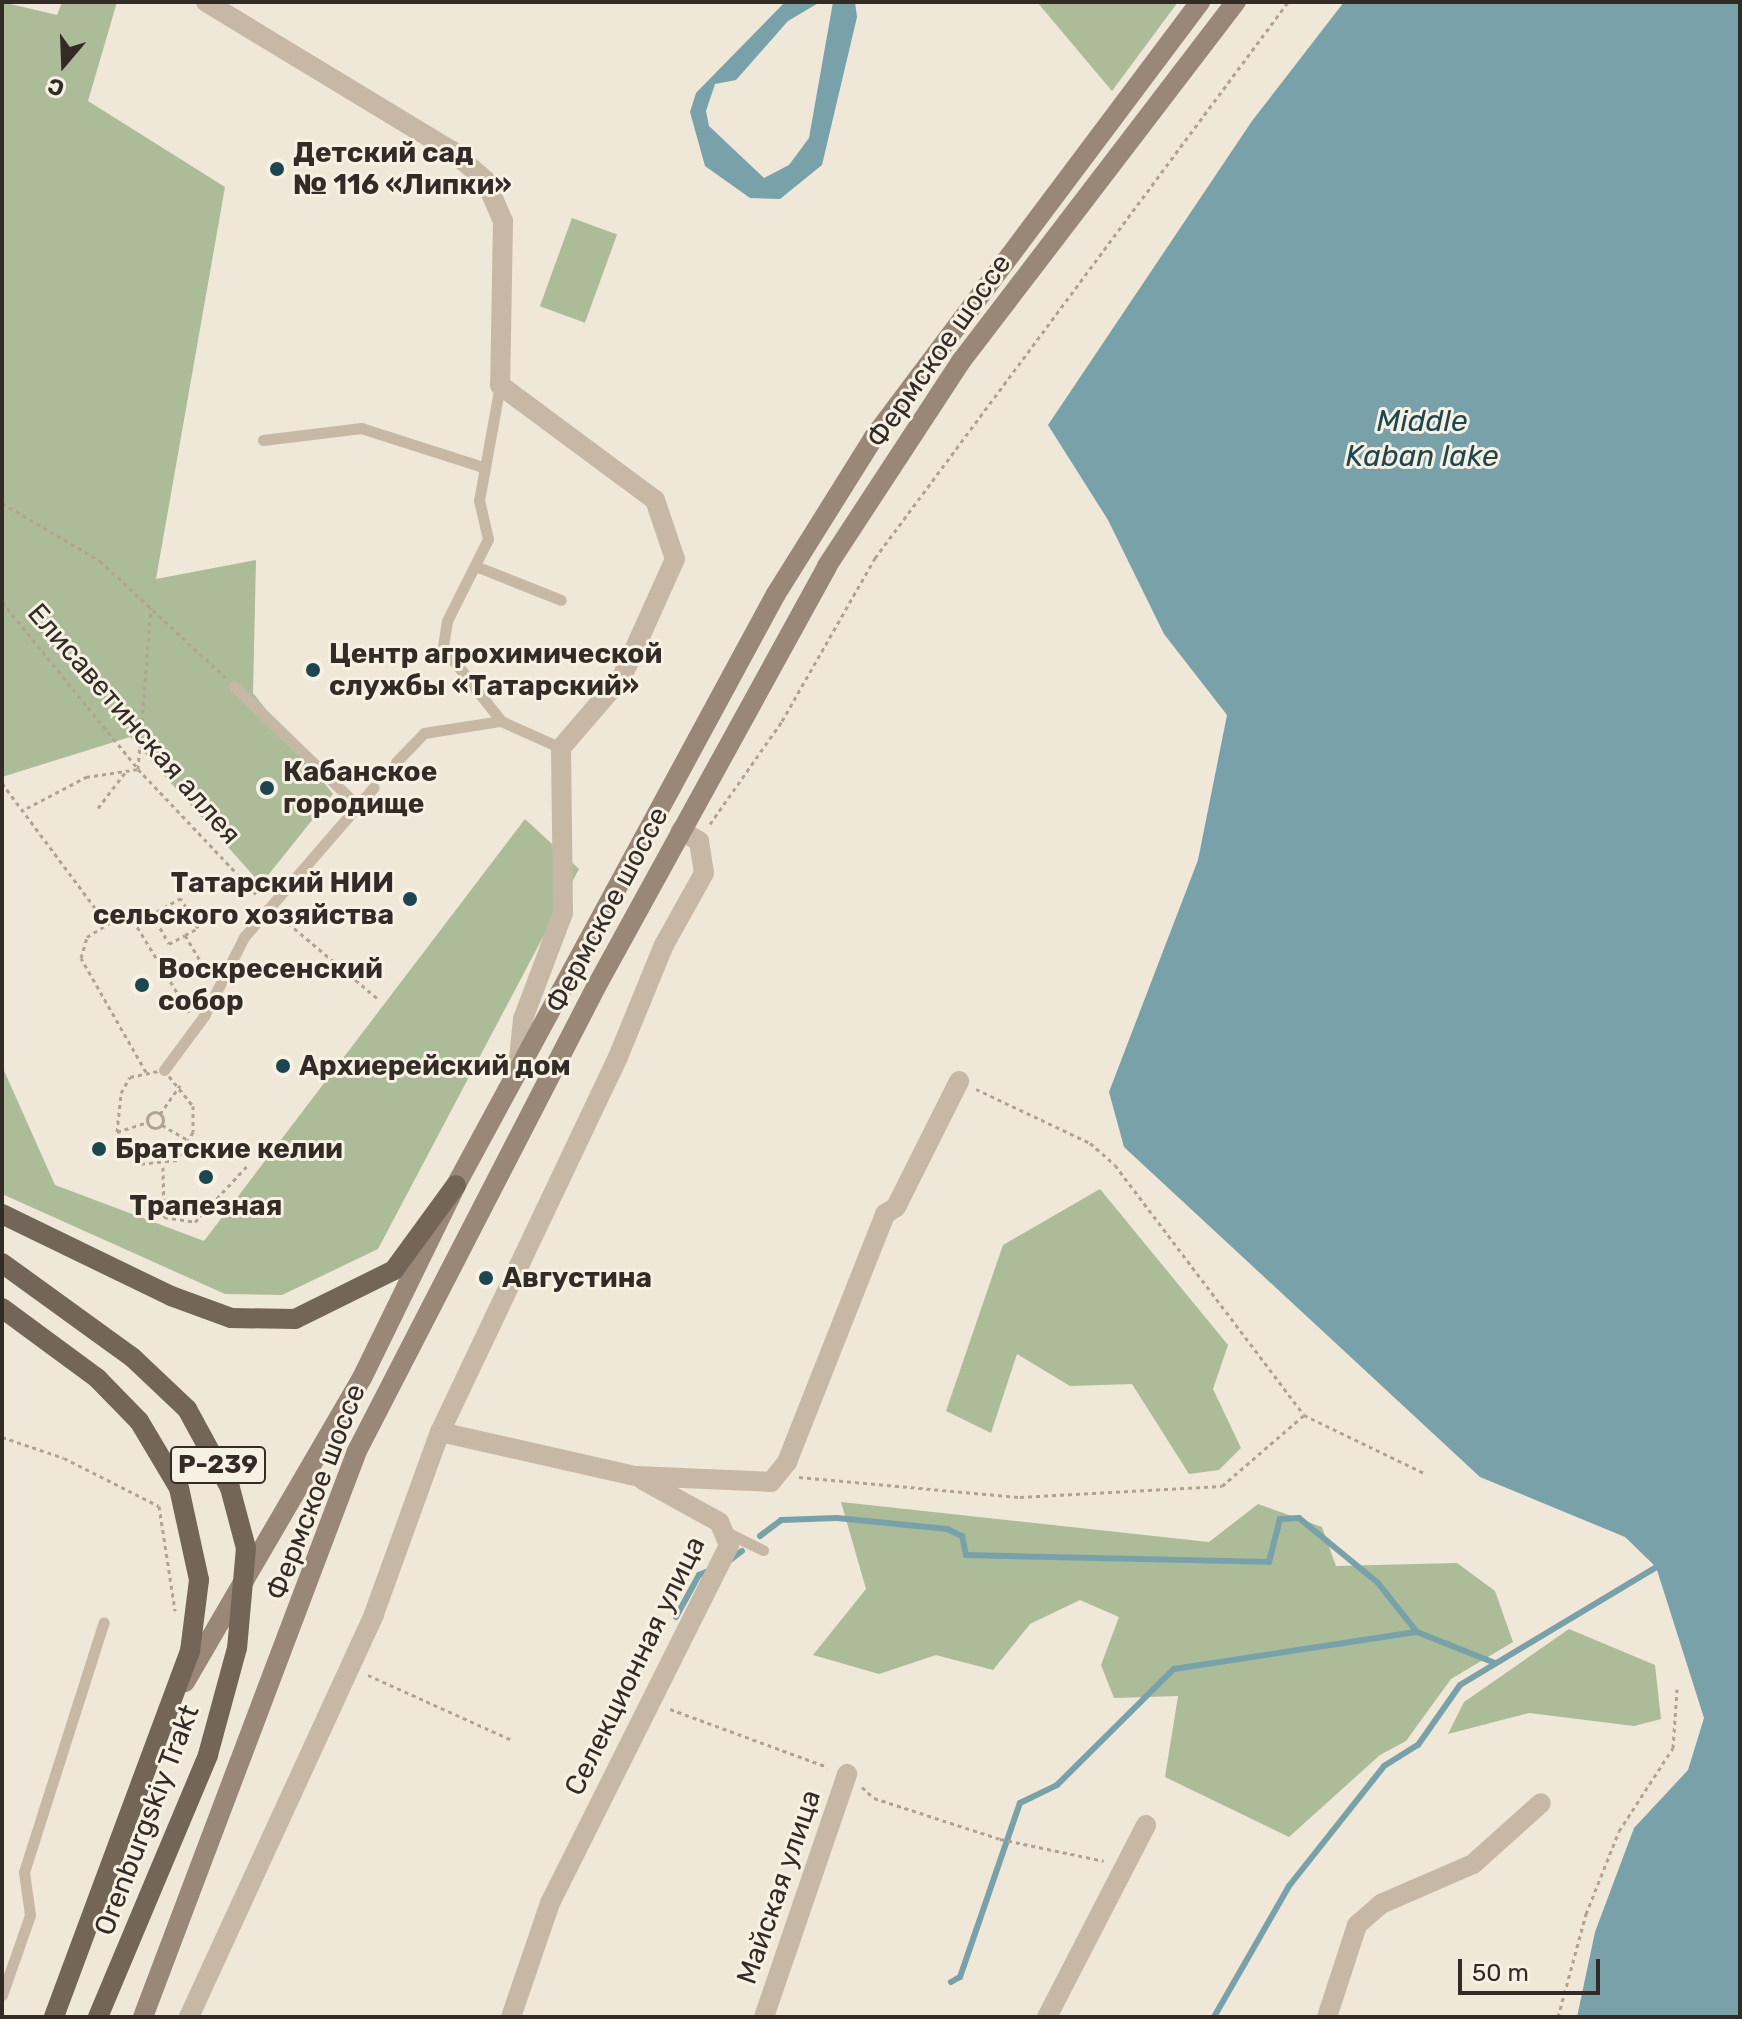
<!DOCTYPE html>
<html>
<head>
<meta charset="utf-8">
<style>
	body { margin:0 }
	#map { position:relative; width:1742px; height:2019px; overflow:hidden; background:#efe7d8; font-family:Rubik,sans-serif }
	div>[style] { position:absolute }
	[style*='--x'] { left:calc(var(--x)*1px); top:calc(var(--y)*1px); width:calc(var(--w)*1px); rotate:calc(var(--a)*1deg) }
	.green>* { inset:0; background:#acbc99; transform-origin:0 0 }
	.water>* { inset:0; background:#79a1aa }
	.stream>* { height:6px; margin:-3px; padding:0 3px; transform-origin:3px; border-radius:3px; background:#79a1aa }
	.path>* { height:3px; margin-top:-1.5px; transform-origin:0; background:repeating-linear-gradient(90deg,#b1a38f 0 4px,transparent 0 8px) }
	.path>.ring { margin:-1.5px; padding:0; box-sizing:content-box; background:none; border:3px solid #b1a38f; border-radius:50% }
	.service>* { height:11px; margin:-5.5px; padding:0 5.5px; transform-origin:5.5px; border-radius:5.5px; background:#c6b8a5 }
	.minor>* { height:20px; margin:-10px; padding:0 10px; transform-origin:10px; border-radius:10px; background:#c6b8a5 }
	.secondary>* { height:20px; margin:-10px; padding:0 10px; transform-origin:10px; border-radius:10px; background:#987 }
	.primary>* { height:20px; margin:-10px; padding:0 10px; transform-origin:10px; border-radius:10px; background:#736557 }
	.primary-bridge>* { height:20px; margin:-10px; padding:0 10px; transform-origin:10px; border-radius:10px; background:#736557 }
	.dots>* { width:22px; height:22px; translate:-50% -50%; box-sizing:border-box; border:4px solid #f7f1e3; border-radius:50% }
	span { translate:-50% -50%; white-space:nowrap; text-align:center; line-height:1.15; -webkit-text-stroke:6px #f7f1e3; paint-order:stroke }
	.shield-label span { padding:2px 6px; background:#f7f1e3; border:2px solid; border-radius:6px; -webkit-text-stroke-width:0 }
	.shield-label { font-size:26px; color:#322b26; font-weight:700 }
	.poi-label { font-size:28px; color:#322b26; font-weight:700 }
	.left { translate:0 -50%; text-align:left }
	.right { translate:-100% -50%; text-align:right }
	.street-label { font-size:28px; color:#322b26 }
	.water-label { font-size:30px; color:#1e4650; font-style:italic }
	.frame { position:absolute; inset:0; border:4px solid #322b26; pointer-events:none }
	.north { position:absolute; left:24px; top:24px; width:80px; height:80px; -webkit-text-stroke:6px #f7f1e3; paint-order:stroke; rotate:199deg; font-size:22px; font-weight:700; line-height:32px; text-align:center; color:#322b26 }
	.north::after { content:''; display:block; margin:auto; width:28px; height:36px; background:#322b26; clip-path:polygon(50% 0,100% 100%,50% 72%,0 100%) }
	.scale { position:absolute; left:1458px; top:1959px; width:142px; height:36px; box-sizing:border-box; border:4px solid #322b26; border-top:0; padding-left:10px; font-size:24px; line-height:28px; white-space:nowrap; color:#322b26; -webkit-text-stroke:6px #f7f1e3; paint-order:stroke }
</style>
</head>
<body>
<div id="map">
	<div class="green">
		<i style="clip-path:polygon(2px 2px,57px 15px,62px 2px,117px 2px,88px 101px,225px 187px,156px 579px,256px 560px,253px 693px,333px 794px,261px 884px,130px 737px,2px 777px)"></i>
		<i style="clip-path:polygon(1037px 2px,1178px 2px,1112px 91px)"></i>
		<i style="left:572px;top:218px;width:48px;height:94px;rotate:20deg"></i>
		<i style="clip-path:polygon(525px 819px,579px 869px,378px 1249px,282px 1295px,225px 1294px,2px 1194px,2px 1066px,55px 1185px,204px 1241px)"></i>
		<i style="clip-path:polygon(1100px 1189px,1228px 1345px,1213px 1389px,1241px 1448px,1219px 1470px,1189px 1474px,1132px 1384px,1070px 1386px,1017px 1354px,991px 1433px,946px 1411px,1003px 1245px)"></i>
		<i style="clip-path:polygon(841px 1502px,1209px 1542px,1258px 1504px,1322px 1527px,1336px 1566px,1457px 1563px,1495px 1591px,1513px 1642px,1451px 1679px,1406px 1741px,1380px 1755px,1289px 1837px,1165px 1777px,1178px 1696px,1114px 1698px,1101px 1665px,1119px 1617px,1080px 1600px,1030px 1624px,993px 1670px,936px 1655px,879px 1674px,813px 1655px,866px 1589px)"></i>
		<i style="clip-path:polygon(1569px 1629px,1655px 1665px,1661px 1719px,1634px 1726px,1529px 1713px,1448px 1734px,1464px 1702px)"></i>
	</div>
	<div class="water">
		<i style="clip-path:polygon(785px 2px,820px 2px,788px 21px,736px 80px,715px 84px,706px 111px,709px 126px,764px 178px,789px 165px,809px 138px,833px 2px,855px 2px,857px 17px,822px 165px,780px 199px,750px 198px,705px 166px,690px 112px,696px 93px)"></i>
		<i style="clip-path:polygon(1344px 2px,1740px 2px,1740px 2017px,1577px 2017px,1595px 1932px,1634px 1828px,1688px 1770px,1704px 1718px,1656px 1567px,1625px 1537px,1480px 1477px,1124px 1147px,1109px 1092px,1198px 860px,1227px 715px,1164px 634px,1108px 520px,1048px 425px,1252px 121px)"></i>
	</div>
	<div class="stream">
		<i style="--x:760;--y:1536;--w:26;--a:-37"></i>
		<i style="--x:781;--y:1520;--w:56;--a:-2"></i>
		<i style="--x:837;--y:1518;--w:111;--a:5.7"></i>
		<i style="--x:947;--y:1529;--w:17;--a:25"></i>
		<i style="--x:962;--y:1536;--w:19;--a:78"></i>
		<i style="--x:966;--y:1555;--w:303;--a:1.3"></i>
		<i style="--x:1269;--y:1562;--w:44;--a:-75.7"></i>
		<i style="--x:1280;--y:1519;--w:19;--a:-3"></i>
		<i style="--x:1299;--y:1518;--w:102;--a:39.4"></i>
		<i style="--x:1378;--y:1583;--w:63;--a:51.5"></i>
		<i style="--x:1417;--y:1632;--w:84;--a:21.7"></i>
		<i style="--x:730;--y:1560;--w:15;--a:-37"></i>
		<i style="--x:676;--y:1617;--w:48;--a:-61.3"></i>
		<i style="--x:699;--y:1575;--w:12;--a:-24"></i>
		<i style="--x:951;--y:1982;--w:10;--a:-29"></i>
		<i style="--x:960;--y:1977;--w:184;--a:-71"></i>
		<i style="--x:1020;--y:1803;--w:41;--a:-25.9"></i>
		<i style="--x:1057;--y:1785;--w:165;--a:-44.8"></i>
		<i style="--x:1174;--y:1669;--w:246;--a:-8.7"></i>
		<i style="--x:1214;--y:2017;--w:151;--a:-60.2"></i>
		<i style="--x:1289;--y:1886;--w:153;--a:-51.6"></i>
		<i style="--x:1384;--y:1766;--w:40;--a:-32"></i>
		<i style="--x:1418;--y:1745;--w:73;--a:-55"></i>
		<i style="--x:1460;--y:1685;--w:229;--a:-31"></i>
	</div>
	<div class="path">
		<i style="--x:2;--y:503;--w:114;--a:30.6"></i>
		<i style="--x:100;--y:561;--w:171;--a:42.9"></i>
		<i style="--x:2;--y:602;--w:215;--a:50.8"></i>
		<i style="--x:138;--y:769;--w:176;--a:46.6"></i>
		<i style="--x:2;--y:783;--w:176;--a:53.3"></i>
		<i style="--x:27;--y:808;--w:67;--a:-27.7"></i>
		<i style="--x:86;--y:777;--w:53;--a:-8.7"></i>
		<i style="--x:138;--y:769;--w:162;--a:-85.4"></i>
		<i style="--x:98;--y:808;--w:48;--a:-52.7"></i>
		<i style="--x:710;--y:824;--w:126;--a:-55"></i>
		<i style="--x:782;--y:721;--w:188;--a:-60.3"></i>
		<i style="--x:875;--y:558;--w:693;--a:-53.39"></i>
		<i style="--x:282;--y:918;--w:124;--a:40.1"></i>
		<i style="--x:185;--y:935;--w:15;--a:-28"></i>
		<i style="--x:198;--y:928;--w:34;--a:-120"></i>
		<i style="--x:181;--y:898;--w:33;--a:151"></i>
		<i style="--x:152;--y:914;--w:34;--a:60"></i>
		<i style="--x:169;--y:944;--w:18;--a:-29"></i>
		<i style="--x:185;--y:935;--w:45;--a:59.5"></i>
		<i style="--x:164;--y:1070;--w:46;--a:51.1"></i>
		<i style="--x:193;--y:1106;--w:26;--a:90"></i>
		<i style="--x:193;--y:1132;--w:32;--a:120"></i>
		<i style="--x:177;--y:1160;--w:37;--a:174"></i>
		<i style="--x:140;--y:1164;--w:39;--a:-126"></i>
		<i style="--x:117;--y:1132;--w:39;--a:-84"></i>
		<i style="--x:121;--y:1093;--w:18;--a:-61"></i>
		<i style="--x:130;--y:1077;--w:35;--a:-12"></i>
		<i style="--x:146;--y:1072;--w:131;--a:-119.7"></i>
		<i style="--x:81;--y:958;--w:22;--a:-74"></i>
		<i style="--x:87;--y:937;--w:36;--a:-32"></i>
		<i style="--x:117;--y:918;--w:16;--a:7"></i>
		<i style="--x:133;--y:920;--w:108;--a:58.7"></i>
		<i style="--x:976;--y:1089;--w:126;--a:25.3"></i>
		<i style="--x:1090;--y:1143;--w:33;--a:41"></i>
		<i style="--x:1115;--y:1165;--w:313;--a:52.9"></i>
		<i class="ring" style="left:147px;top:1112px;width:13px;height:13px"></i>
		<i style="--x:160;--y:1114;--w:35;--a:-55"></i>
		<i style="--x:162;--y:1125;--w:32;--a:30"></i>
		<i style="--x:117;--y:1132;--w:32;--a:-18"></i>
		<i style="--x:163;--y:1167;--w:50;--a:88.9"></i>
		<i style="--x:164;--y:1217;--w:31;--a:9"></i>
		<i style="--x:195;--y:1222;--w:78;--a:-47.1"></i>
		<i style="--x:2;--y:1437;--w:65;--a:18.7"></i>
		<i style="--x:64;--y:1458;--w:106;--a:26.8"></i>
		<i style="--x:159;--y:1506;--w:106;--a:81.3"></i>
		<i style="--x:799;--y:1477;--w:222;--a:5.2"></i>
		<i style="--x:1020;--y:1497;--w:202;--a:-3.1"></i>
		<i style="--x:1222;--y:1486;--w:108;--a:-40.9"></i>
		<i style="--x:1304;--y:1415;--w:133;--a:25.8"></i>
		<i style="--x:368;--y:1675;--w:158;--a:24.3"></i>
		<i style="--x:670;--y:1709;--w:168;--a:20.2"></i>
		<i style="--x:862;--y:1787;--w:16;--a:43"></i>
		<i style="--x:874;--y:1798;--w:133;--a:18"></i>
		<i style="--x:1000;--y:1839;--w:106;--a:11.9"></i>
		<i style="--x:1558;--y:2017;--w:107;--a:-74.8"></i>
		<i style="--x:1586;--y:1914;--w:89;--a:-68.3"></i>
		<i style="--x:1619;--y:1831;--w:99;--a:-57"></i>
		<i style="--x:1673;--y:1748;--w:59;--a:-86.1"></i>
	</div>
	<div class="service">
		<i style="--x:500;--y:385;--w:117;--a:100.3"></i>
		<i style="--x:479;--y:500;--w:40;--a:77"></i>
		<i style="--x:488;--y:539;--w:92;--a:116.6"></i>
		<i style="--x:447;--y:621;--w:26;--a:99"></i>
		<i style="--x:443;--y:647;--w:94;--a:51.9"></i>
		<i style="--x:263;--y:440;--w:99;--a:-7"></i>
		<i style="--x:361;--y:428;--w:128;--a:17.7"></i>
		<i style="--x:478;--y:567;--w:89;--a:21.7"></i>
		<i style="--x:234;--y:686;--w:173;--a:44.1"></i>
		<i style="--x:396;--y:762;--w:40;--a:-46"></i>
		<i style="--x:424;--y:733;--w:78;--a:-8.9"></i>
		<i style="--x:501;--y:721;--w:66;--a:24.2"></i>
		<i style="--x:164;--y:1070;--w:67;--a:-53.5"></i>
		<i style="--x:204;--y:1016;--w:89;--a:-63.1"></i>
		<i style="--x:244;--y:937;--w:198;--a:-49.1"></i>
		<i style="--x:728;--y:1533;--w:39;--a:26"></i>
		<i style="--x:2;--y:1995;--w:85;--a:-70.7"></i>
		<i style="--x:30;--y:1915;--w:43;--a:-97.9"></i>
		<i style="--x:24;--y:1872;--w:262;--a:-72.3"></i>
	</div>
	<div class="minor">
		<i style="--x:206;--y:2;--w:288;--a:31.2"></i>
		<i style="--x:452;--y:151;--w:44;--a:41.3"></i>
		<i style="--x:485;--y:180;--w:45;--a:66.3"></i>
		<i style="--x:503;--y:221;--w:164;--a:91"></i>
		<i style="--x:500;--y:385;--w:193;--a:36.6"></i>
		<i style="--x:655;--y:500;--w:62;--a:71.3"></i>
		<i style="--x:675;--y:559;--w:129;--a:114.2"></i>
		<i style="--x:622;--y:677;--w:94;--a:130.7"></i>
		<i style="--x:561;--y:748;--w:165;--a:89.3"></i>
		<i style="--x:563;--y:913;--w:113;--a:110.7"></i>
		<i style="--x:523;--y:1019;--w:50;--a:95.7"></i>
		<i style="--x:440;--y:1432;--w:201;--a:12.7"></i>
		<i style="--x:636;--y:1476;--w:135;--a:2.5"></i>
		<i style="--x:771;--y:1482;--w:26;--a:-51"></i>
		<i style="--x:787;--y:1462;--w:267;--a:-68.4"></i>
		<i style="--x:885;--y:1214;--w:13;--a:-32"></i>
		<i style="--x:896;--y:1207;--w:141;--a:-63.4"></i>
		<i style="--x:189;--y:2017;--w:443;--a:-65.3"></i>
		<i style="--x:374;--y:1614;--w:194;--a:-70.1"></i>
		<i style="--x:440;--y:1432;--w:415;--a:-64.6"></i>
		<i style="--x:618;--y:1057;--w:121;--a:-67.7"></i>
		<i style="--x:664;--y:945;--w:82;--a:-60.9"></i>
		<i style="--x:704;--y:873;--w:32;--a:-99"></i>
		<i style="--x:699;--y:841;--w:21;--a:-151"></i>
		<i style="--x:511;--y:2017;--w:120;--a:-71.1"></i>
		<i style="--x:550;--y:1903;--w:400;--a:-63.4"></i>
		<i style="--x:729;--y:1545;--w:25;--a:-113"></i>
		<i style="--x:719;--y:1522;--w:87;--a:-151.1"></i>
		<i style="--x:764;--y:2017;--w:257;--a:-71.1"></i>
		<i style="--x:1047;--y:2017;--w:216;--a:-62.7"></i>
		<i style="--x:1327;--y:2017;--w:97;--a:-71.9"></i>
		<i style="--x:1357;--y:1925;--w:32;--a:-41"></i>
		<i style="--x:1381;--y:1904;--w:100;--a:-23.5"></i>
		<i style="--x:1473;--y:1864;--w:91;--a:-41.9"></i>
	</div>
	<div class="secondary">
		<i style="--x:185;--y:1682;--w:352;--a:-59.8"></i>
		<i style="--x:362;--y:1378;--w:215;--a:-64"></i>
		<i style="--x:456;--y:1185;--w:672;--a:-61.57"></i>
		<i style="--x:776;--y:594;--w:185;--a:-58"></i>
		<i style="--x:874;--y:437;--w:544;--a:-53.15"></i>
		<i style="--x:143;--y:2017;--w:605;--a:-69.29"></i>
		<i style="--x:357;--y:1451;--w:522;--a:-62.75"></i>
		<i style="--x:596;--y:987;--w:480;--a:-61.2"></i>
		<i style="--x:827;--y:566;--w:246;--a:-56.8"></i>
		<i style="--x:962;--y:360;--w:451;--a:-52.6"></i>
	</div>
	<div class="primary">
		<i style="--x:2;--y:1214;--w:188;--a:25.9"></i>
		<i style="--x:171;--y:1296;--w:64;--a:20.1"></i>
		<i style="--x:231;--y:1318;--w:64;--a:0.9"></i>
		<i style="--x:295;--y:1319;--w:110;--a:-26.3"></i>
		<i style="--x:394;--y:1270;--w:105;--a:-53.9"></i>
		<i style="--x:2;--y:1308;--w:118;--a:36.4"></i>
		<i style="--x:97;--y:1378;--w:60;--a:45.7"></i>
		<i style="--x:139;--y:1421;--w:78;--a:59.2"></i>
		<i style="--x:179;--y:1488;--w:94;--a:77.7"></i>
		<i style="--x:199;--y:1580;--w:72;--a:97.2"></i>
		<i style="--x:190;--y:1651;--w:390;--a:110.4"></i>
		<i style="--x:98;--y:2017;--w:284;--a:-67.2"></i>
	</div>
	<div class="primary-bridge">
		<i style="--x:2;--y:1263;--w:160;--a:35.9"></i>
		<i style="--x:132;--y:1357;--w:76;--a:43.4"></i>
		<i style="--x:187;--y:1409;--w:90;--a:61.4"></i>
		<i style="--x:230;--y:1488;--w:62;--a:75.1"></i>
		<i style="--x:246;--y:1548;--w:100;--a:95.1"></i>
		<i style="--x:237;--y:1648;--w:111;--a:105.2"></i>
	</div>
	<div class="dots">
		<i style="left:277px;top:169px;background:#1e4650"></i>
		<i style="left:313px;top:670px;background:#1e4650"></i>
		<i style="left:267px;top:788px;background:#1e4650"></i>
		<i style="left:410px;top:899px;background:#1e4650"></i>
		<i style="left:142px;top:985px;background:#1e4650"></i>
		<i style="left:283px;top:1066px;background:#1e4650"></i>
		<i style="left:99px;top:1149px;background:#1e4650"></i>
		<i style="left:206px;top:1177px;background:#1e4650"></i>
		<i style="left:486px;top:1278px;background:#1e4650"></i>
	</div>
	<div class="shield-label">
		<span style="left:218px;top:1465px">Р-239</span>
	</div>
	<div class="poi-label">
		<span class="left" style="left:293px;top:169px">Детский сад<br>№ 116 «Липки»</span>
		<span class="left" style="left:329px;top:670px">Центр агрохимической<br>службы «Татарский»</span>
		<span class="left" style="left:283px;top:788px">Кабанское<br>городище</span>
		<span class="right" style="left:394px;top:899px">Татарский НИИ<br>сельского хозяйства</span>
		<span class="left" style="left:158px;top:985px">Воскресенский<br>собор</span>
		<span class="left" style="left:299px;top:1066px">Архиерейский дом</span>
		<span class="left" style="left:115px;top:1149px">Братские келии</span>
		<span style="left:206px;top:1206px">Трапезная</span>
		<span class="left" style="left:502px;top:1278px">Августина</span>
	</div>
	<div class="street-label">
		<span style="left:939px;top:351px;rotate:-55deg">Фермское шоссе</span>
		<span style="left:134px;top:724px;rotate:49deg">Елисаветинская аллея</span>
		<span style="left:607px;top:910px;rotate:-62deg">Фермское шоссе</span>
		<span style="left:316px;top:1492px;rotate:-69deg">Фермское шоссе</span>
		<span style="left:635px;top:1666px;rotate:-64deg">Селекционная улица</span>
		<span style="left:147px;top:1820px;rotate:-69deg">Orenburgskiy Trakt</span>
		<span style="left:779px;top:1887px;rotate:-71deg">Майская улица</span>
	</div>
	<div class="water-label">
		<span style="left:1422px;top:438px">Middle<br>Kaban lake</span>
	</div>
	<div class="frame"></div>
	<div class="north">С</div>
	<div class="scale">50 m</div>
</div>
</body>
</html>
